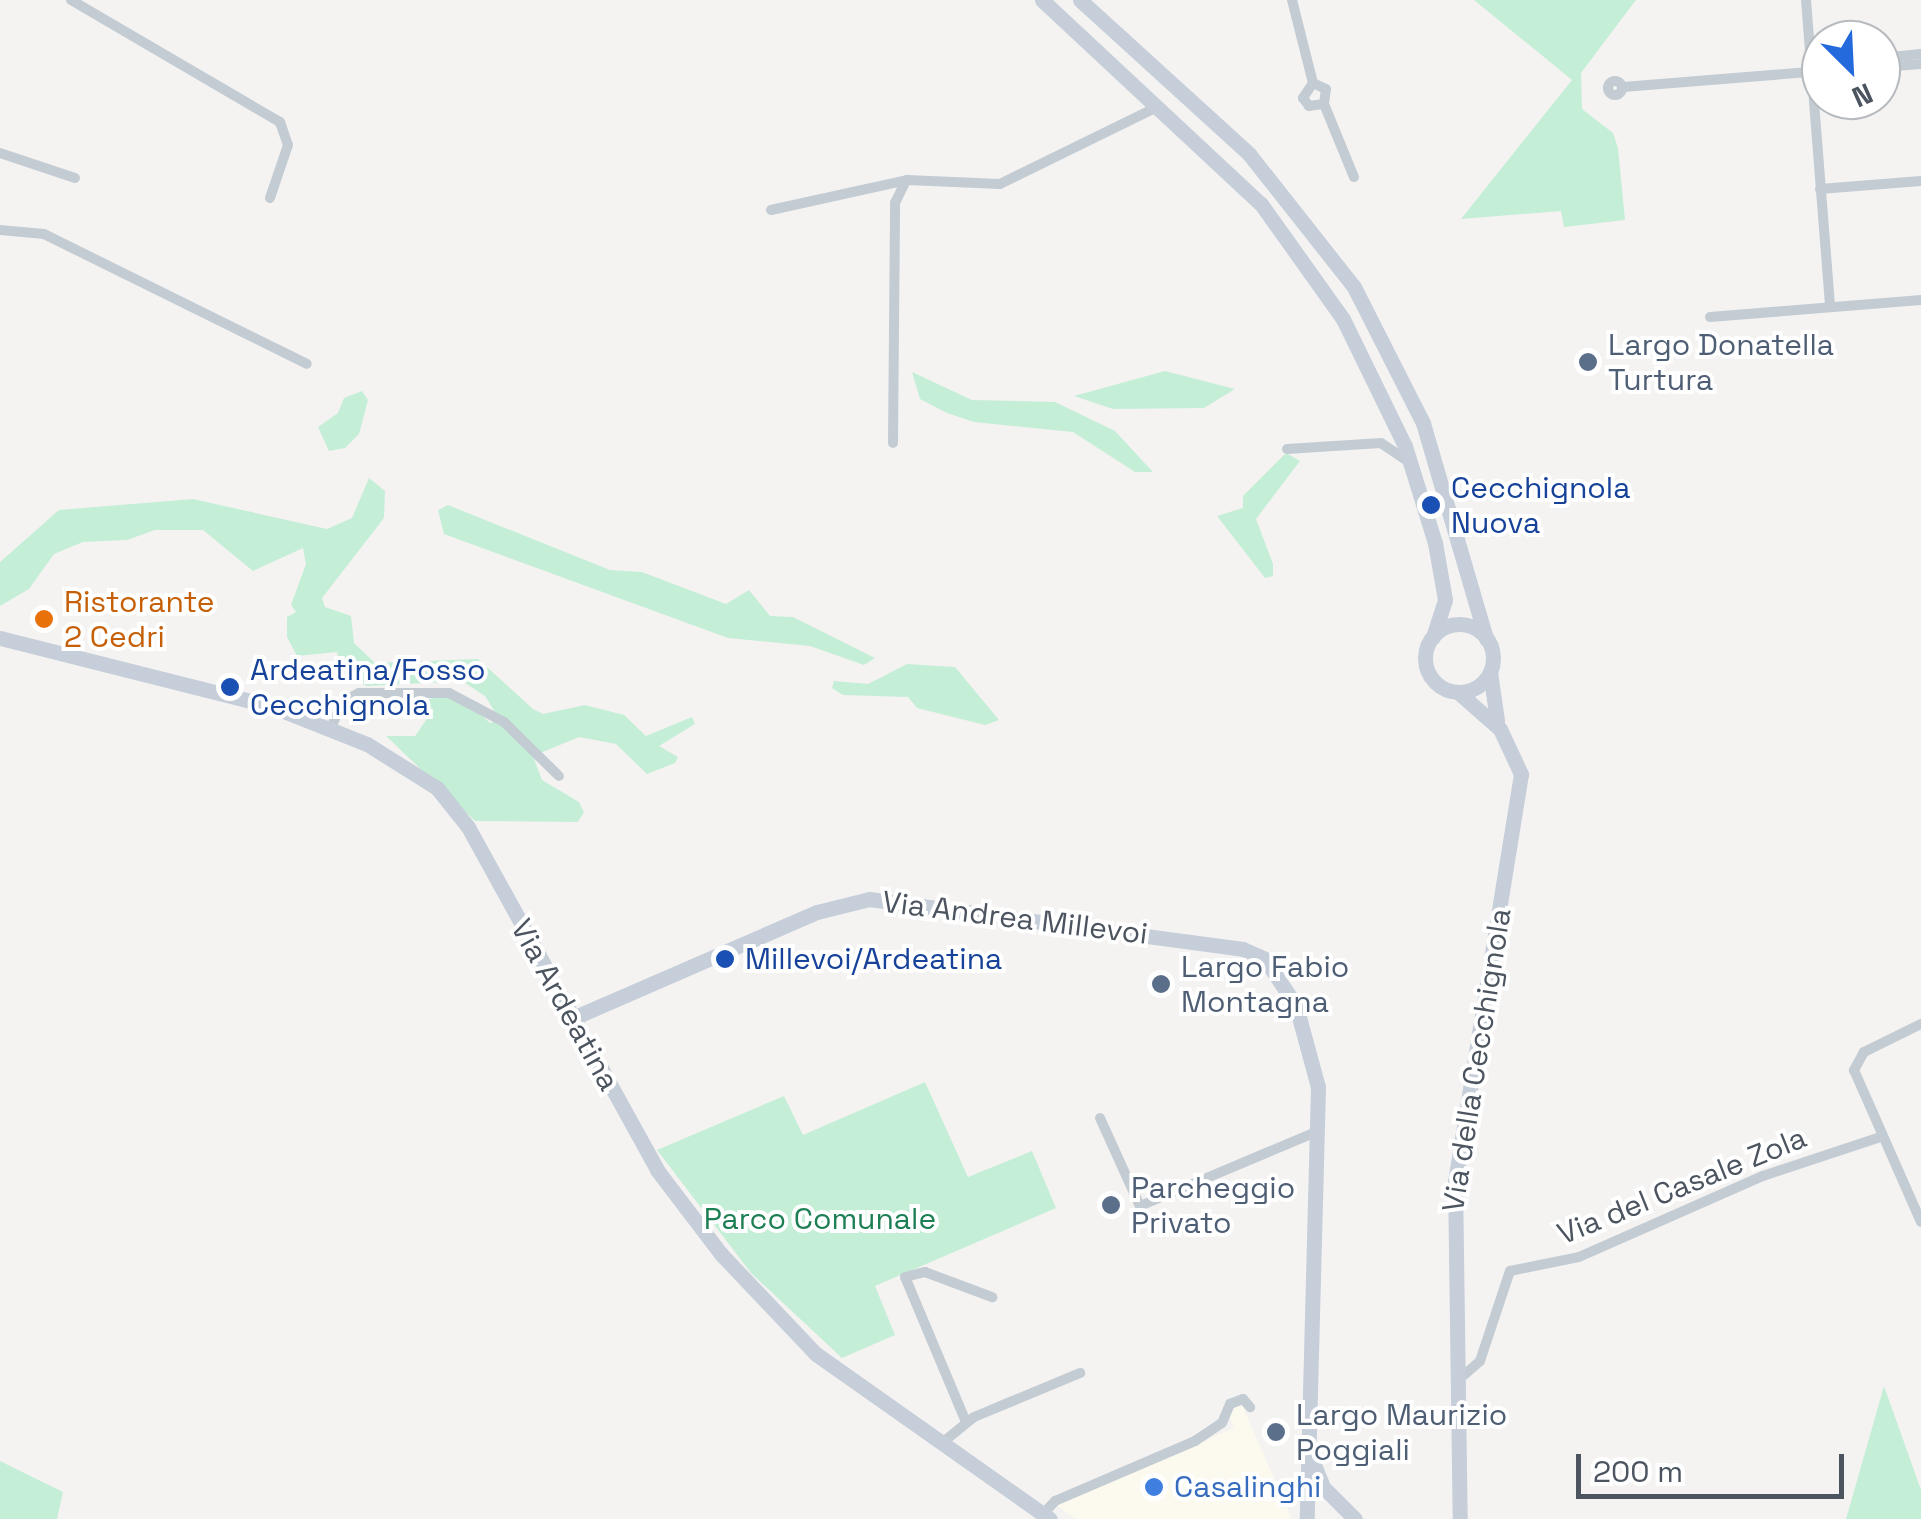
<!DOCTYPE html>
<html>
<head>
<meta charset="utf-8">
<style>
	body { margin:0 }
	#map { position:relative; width:1921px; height:1519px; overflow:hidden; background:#f4f3f2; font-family:"Space Grotesk",sans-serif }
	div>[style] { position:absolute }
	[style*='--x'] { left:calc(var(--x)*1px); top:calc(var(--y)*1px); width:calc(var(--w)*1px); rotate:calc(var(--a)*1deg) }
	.commercial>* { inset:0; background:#fcf9ef }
	.green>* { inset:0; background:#c5eed7 }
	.street>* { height:10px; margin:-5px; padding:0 5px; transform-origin:5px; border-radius:5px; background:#c4ccd3 }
	.street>.ring { margin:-5px; padding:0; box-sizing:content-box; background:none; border:10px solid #c4ccd3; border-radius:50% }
	.secondary>* { height:15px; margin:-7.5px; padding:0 7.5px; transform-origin:7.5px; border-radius:7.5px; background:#c6ced9 }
	.secondary>.ring { margin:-7.5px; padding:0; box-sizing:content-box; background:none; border:15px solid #c6ced9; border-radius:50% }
	.dots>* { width:28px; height:28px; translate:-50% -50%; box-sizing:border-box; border:5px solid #fff; border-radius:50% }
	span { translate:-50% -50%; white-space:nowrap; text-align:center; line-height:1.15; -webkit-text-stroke:8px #fff; paint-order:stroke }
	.service-label { font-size:30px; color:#4e5e75 }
	.left { translate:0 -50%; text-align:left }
	.transit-label { font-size:30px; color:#164399 }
	.food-label { font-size:30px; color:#c56008 }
	.street-label { font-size:30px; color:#4b545f }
	.park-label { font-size:30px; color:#1d7f54 }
	.shop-label { font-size:30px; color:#366cbe }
	.north { position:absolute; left:1801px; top:20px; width:100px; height:100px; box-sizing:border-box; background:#fff; border:2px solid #b7bbbf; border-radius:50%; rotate:156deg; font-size:28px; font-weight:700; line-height:40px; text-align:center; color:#4b545f }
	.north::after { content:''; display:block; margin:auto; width:35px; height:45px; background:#256adc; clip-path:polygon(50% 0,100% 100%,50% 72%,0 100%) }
	.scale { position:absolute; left:1576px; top:1454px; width:268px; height:45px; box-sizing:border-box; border:5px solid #4b545f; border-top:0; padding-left:12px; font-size:30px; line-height:35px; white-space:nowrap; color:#4b545f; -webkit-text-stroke:8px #fff; paint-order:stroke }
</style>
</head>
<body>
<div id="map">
	<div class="commercial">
		<i style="clip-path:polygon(1241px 1403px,1292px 1519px,1076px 1519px,1056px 1505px,1234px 1428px,1227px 1410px)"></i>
	</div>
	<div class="green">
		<i style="clip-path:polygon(1474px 0,1636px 0,1581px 73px,1582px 109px,1613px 133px,1618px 148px,1625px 220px,1564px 227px,1561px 211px,1461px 219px,1572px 80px)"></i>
		<i style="clip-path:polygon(1165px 371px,1235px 389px,1204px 408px,1113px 409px,1074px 396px)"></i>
		<i style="clip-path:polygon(912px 372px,972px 400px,1055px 402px,1115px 431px,1153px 472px,1135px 472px,1073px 432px,974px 422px,947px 413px,920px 399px)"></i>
		<i style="clip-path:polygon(362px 391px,368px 400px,359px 434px,345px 448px,329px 451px,318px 427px,338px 413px,344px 398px)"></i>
		<i style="clip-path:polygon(1286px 453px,1300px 461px,1256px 519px,1273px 564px,1273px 576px,1265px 578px,1217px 516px,1243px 508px,1243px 496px)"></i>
		<i style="clip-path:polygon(369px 478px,385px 491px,384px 518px,322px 598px,325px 607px,351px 616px,354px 643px,375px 663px,478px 659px,533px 709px,543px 714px,585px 705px,624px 715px,646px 736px,692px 717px,695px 724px,659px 746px,678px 757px,675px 763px,647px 774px,616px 744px,579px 737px,533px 756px,542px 780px,579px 802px,584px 812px,578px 822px,475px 821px,386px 736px,415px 736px,428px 717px,422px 704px,438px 694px,461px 696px,490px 723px,500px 720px,485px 696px,462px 681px,367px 686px,342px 674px,337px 652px,297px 656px,287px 637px,287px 617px,296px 612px,291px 605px,306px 564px,303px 548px,253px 571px,203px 530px,155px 530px,127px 540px,83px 542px,54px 554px,29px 589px,0 606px,0 562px,59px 510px,193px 499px,327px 529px,352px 518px)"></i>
		<i style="clip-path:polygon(448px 505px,610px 570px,642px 572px,726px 604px,749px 590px,770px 616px,793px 617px,875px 658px,864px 665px,810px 646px,728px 638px,444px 534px,438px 510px)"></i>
		<i style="clip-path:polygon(907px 664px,955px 667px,999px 720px,985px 725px,917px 708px,908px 697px,843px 695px,832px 688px,834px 681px,868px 684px)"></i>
		<i style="clip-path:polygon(925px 1082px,968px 1177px,1032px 1151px,1056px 1208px,875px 1286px,895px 1335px,842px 1358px,751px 1273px,657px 1150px,784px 1096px,803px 1135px)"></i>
		<i style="clip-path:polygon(1884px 1386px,1921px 1490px,1921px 1519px,1846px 1519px)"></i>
		<i style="clip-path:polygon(0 1461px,63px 1492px,57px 1519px,0 1519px)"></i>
	</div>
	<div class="street">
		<i style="--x:71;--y:0;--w:242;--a:30.3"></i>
		<i style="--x:280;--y:122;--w:24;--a:71"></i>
		<i style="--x:288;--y:145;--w:56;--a:108.8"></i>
		<i style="--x:1292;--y:0;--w:86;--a:75.8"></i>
		<i style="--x:1313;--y:83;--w:14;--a:25"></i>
		<i style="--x:1326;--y:89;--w:15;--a:98"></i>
		<i style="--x:1806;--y:0;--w:308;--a:85.5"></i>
		<i style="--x:1881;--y:58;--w:40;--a:-5.7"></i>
		<i style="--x:1881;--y:67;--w:40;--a:-4.3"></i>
		<i class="ring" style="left:1608px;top:81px;width:4px;height:4px"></i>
		<i style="--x:1313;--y:83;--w:18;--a:124"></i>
		<i style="--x:1303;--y:98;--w:10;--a:53"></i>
		<i style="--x:1309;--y:106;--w:15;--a:-8"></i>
		<i style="--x:1623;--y:87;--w:199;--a:-4.6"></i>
		<i style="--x:1324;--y:104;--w:79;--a:67.7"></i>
		<i style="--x:0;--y:153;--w:79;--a:18.4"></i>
		<i style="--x:1820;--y:189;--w:101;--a:-4.5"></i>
		<i style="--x:771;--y:210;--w:139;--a:-12.4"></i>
		<i style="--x:907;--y:180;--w:93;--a:2.5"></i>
		<i style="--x:1000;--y:184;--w:175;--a:-26.1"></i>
		<i style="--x:0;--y:230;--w:44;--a:5.2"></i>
		<i style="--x:44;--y:234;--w:293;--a:26.3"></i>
		<i style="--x:1710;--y:317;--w:212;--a:-4.6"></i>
		<i style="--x:893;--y:443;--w:240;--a:-89.5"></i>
		<i style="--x:895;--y:203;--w:25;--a:-64"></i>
		<i style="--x:1287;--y:449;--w:94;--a:-3.7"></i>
		<i style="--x:1381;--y:443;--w:34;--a:34"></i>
		<i style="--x:331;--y:728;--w:28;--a:-67"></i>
		<i style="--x:342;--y:702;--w:19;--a:-28"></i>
		<i style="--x:359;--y:693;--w:90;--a:0"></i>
		<i style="--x:449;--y:693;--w:62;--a:27.8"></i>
		<i style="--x:504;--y:722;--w:77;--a:44.5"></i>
		<i style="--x:1921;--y:1024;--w:64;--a:153.8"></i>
		<i style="--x:1864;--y:1052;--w:21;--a:119"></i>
		<i style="--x:1854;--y:1070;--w:166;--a:66.2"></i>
		<i style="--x:1100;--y:1118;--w:97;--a:65.6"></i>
		<i style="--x:1140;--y:1206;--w:193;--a:-22.8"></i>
		<i style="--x:1456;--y:1382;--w:32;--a:-41"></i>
		<i style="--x:1480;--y:1361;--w:95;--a:-71.6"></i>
		<i style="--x:1510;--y:1271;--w:70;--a:-11.5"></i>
		<i style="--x:1579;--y:1257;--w:201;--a:-23.8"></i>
		<i style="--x:1763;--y:1176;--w:123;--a:-18.4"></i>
		<i style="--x:966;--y:1422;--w:157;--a:-112.8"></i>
		<i style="--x:905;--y:1277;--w:21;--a:-14"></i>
		<i style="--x:925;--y:1272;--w:72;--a:20.5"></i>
		<i style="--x:942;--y:1443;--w:41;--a:-39.1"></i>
		<i style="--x:974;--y:1417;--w:115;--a:-22.5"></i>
		<i style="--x:1043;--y:1514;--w:18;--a:-47"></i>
		<i style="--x:1055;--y:1501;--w:152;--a:-23.2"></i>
		<i style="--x:1195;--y:1441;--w:32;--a:-34"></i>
		<i style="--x:1222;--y:1423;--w:21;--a:-67"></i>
		<i style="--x:1230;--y:1404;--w:14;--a:-21"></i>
		<i style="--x:1243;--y:1399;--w:11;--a:49"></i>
	</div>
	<div class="secondary">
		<i style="--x:1042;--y:0;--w:299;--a:43"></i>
		<i style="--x:1261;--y:204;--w:141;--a:54.5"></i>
		<i style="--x:1343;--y:319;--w:141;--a:64"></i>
		<i style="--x:1405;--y:446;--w:102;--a:72.8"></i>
		<i style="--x:1435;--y:543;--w:58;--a:80"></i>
		<i style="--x:1445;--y:600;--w:39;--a:108"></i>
		<i style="--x:1080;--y:0;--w:229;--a:42.3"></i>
		<i style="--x:1249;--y:154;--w:169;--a:51.7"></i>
		<i style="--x:1354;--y:287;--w:153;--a:63.1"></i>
		<i style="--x:1423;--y:423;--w:225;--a:73.7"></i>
		<i class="ring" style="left:1425px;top:624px;width:53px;height:53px"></i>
		<i style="--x:0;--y:638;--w:279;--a:14.1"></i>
		<i style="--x:271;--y:706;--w:103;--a:21.6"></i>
		<i style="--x:367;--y:744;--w:83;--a:32.2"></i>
		<i style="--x:437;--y:788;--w:50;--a:51.5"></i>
		<i style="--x:468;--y:827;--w:392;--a:61.1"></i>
		<i style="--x:657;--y:1170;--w:106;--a:52.7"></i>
		<i style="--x:721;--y:1254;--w:138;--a:46.5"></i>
		<i style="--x:816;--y:1354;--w:286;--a:35.2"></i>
		<i style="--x:1490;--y:672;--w:49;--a:81.7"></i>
		<i style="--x:1458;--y:692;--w:56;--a:41.4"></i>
		<i style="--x:1500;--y:729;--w:50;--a:65"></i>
		<i style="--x:1521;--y:774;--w:412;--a:99.2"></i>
		<i style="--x:1455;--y:1181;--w:338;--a:89.2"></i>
		<i style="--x:573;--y:1018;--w:266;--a:-23.5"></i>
		<i style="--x:817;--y:912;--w:54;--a:-14"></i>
		<i style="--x:869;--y:899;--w:377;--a:7.6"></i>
		<i style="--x:1243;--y:949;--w:24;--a:24"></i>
		<i style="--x:1265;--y:959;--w:56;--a:56.6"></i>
		<i style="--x:1296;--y:1006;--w:84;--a:74.8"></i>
		<i style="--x:1318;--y:1087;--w:432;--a:91.5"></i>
		<i style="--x:1315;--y:1467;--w:22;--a:68"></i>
		<i style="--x:1323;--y:1487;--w:45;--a:45"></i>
	</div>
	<div class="dots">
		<i style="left:1588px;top:362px;background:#5c6f8a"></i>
		<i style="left:1431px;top:505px;background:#1a4fb4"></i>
		<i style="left:44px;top:619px;background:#e8710a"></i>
		<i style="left:230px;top:687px;background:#1a4fb4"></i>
		<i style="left:725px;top:959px;background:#1a4fb4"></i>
		<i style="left:1161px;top:984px;background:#5c6f8a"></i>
		<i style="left:1111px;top:1205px;background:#5c6f8a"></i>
		<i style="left:1276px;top:1432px;background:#5c6f8a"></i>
		<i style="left:1154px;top:1487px;background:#3f7fe0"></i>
	</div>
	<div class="service-label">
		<span class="left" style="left:1608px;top:362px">Largo Donatella<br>Turtura</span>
		<span class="left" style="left:1181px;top:984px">Largo Fabio<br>Montagna</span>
		<span class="left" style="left:1131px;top:1205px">Parcheggio<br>Privato</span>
		<span class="left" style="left:1296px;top:1432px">Largo Maurizio<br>Poggiali</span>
	</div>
	<div class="transit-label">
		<span class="left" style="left:1451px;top:505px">Cecchignola<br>Nuova</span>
		<span class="left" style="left:250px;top:687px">Ardeatina/Fosso<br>Cecchignola</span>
		<span class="left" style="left:745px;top:959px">Millevoi/Ardeatina</span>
	</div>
	<div class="food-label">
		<span class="left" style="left:64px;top:619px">Ristorante<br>2 Cedri</span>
	</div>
	<div class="street-label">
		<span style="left:1015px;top:918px;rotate:7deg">Via Andrea Millevoi</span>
		<span style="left:565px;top:1005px;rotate:61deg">Via Ardeatina</span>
		<span style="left:1477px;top:1060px;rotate:-81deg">Via della Cecchignola</span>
		<span style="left:1682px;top:1186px;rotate:-22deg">Via del Casale Zola</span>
	</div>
	<div class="park-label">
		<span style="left:820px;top:1219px">Parco Comunale</span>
	</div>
	<div class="shop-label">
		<span class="left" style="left:1174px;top:1487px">Casalinghi</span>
	</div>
	<div class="north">N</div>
	<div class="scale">200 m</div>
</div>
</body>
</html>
